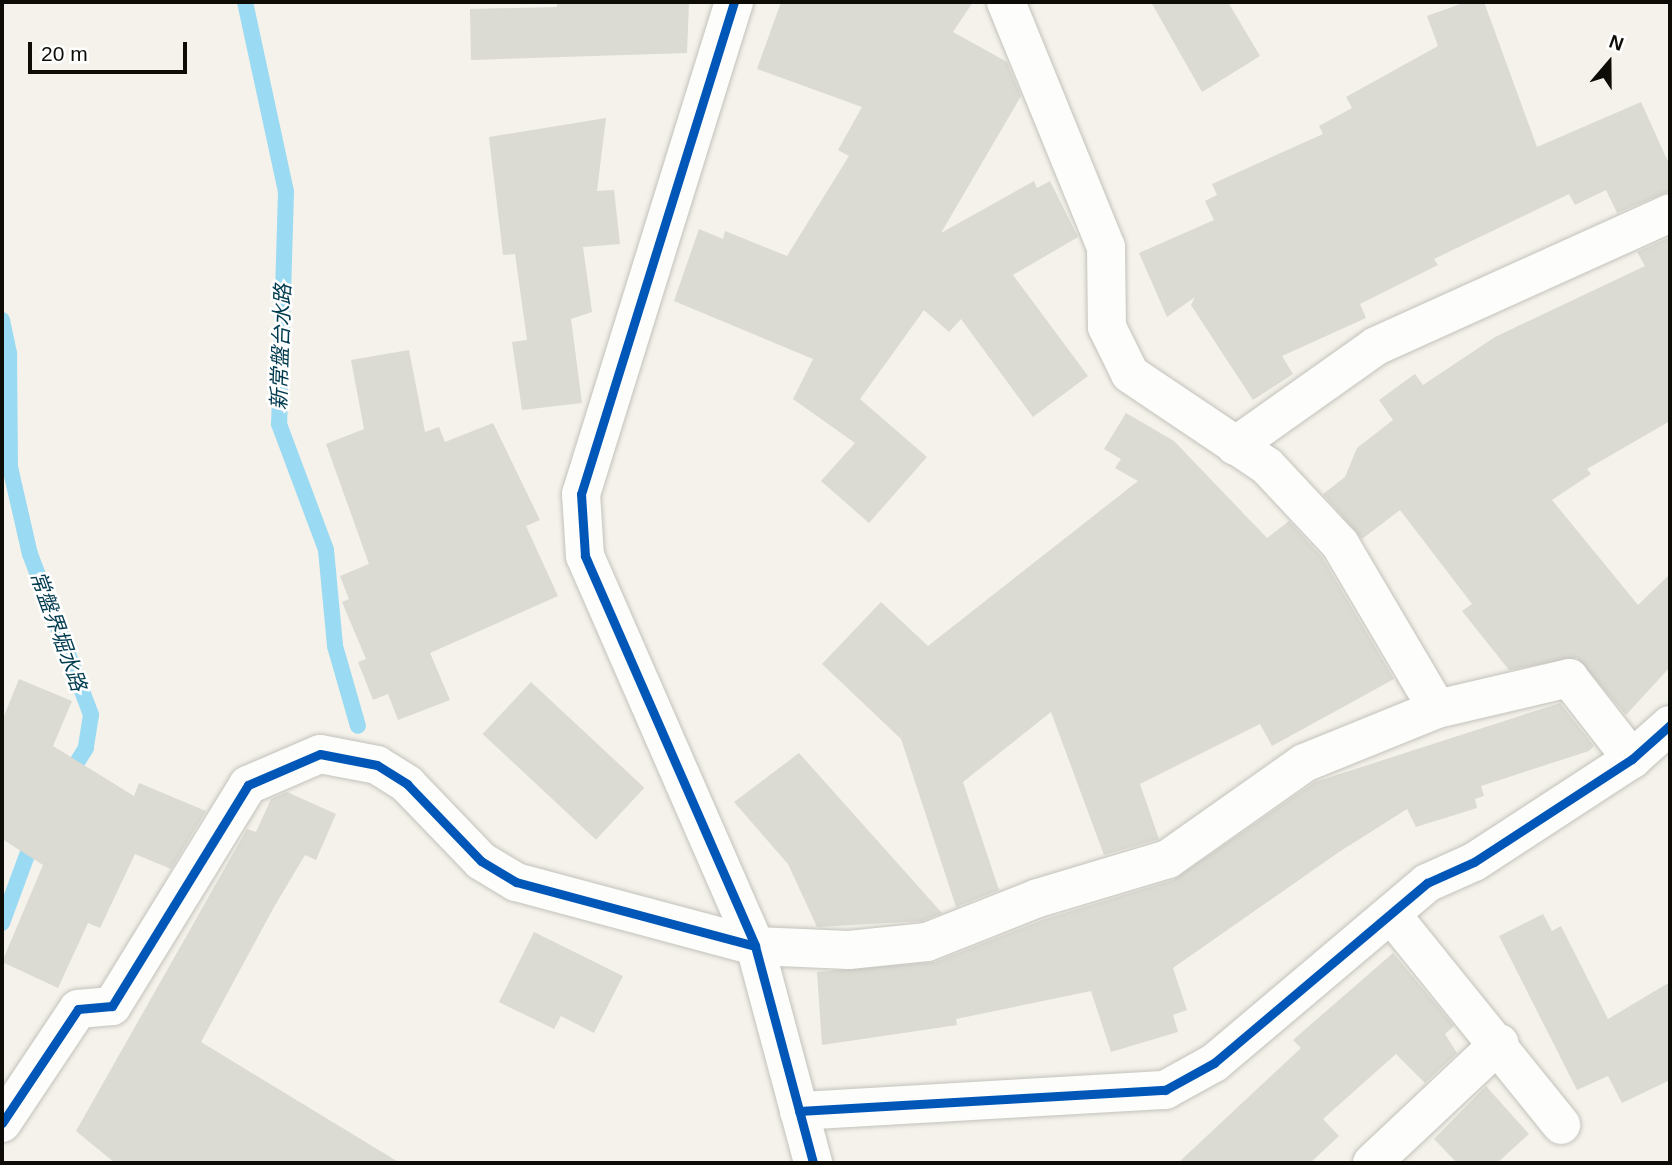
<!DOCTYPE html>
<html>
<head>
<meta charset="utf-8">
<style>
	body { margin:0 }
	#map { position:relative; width:1672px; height:1165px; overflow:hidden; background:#f4f2ea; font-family:Arial,"Noto Sans JP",sans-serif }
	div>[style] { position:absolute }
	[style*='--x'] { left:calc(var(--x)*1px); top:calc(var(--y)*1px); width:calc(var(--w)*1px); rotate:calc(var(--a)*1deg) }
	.stream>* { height:16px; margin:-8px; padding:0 8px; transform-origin:8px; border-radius:8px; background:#9adaf2 }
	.building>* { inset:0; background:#dbdad3; transform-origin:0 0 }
	.roads { filter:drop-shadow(0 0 2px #c3c2bb) drop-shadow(0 0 2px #c3c2bb) }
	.minor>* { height:38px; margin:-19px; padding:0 19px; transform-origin:19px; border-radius:19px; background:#fdfdfc }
	.cycleway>* { height:9px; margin:-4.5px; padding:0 4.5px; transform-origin:4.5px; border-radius:4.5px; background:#0057b8 }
	span { translate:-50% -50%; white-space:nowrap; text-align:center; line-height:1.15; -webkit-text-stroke:5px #fff; paint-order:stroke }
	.water-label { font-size:21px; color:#003b4f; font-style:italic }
	.frame { position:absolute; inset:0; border:4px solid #0d0c07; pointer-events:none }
	.north { position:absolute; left:1574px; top:28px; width:70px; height:70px; -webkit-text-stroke:5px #fff; paint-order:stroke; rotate:20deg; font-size:19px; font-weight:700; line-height:28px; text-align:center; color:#0d0c07 }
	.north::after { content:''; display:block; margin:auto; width:24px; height:32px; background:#0d0c07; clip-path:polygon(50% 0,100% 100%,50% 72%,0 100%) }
	.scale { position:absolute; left:28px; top:42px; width:159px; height:32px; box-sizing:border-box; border:4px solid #0d0c07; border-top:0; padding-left:9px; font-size:21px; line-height:24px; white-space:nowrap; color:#0d0c07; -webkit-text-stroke:5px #fff; paint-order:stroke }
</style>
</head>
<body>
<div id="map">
	<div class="stream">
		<i style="--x:245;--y:2;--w:194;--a:77.8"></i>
		<i style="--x:286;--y:192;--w:232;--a:91.7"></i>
		<i style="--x:279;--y:424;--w:134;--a:69.5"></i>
		<i style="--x:326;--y:550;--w:96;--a:84.6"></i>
		<i style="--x:335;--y:646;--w:83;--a:74"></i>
		<i style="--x:2;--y:320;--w:35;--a:78"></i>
		<i style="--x:9;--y:354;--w:113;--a:89.5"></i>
		<i style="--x:10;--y:467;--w:89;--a:77.1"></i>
		<i style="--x:30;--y:554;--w:172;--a:69.2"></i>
		<i style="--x:91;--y:715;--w:33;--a:99"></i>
		<i style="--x:86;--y:748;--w:36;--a:122"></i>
		<i style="--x:2;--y:923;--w:93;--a:-69.8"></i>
	</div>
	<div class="building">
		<i style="clip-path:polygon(557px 2px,689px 2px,687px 53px,471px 60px,470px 9px,557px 7px)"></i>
		<i style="clip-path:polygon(781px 2px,973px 2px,953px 32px,1007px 62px,1021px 96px,941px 233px,1034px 181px,1037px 188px,1050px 181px,1078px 237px,1013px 275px,1088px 376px,1033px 417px,961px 319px,949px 332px,924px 310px,860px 399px,927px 457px,869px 523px,821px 481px,855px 443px,793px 399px,813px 359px,674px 301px,699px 229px,723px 239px,725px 231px,787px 256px,849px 156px,838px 150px,862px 107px,757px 69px)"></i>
		<i style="clip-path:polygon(1151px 2px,1228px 2px,1260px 56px,1202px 92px)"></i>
		<i style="clip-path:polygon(1466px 2px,1484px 2px,1537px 147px,1641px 102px,1670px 166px,1670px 191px,1617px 213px,1606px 190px,1575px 205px,1569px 194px,1434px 259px,1438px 265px,1360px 304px,1366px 318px,1282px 356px,1293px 374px,1253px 400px,1191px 305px,1195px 297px,1167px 317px,1139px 253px,1214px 220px,1205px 201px,1217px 195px,1212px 184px,1323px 134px,1319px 126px,1352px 108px,1346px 97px,1438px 46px,1427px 16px)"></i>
		<i style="clip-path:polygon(606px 118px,597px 191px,614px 190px,620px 244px,583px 247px,592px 312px,571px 319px,582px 403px,522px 410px,512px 342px,527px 340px,515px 254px,503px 255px,489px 137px)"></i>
		<i style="clip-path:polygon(1670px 237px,1670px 421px,1587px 469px,1591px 474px,1552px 500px,1638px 605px,1670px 574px,1670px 667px,1626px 715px,1577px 658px,1509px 670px,1462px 611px,1472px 604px,1400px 510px,1362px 539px,1323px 494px,1345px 477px,1357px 448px,1393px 420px,1379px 400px,1415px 374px,1423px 385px,1495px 337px,1645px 266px,1637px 252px)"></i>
		<i style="clip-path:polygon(409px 350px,425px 432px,439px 427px,445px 442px,493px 423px,540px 520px,526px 526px,558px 596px,430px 653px,450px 700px,398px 720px,388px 694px,373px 700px,358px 662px,366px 659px,342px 602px,349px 599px,340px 576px,369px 564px,326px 444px,364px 429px,351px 360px)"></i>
		<i style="clip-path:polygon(1126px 413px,1174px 441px,1267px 538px,1289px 521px,1322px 557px,1394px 679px,1272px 746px,1260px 724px,1140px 784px,1159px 839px,1104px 855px,1051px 712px,963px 782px,999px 890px,956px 907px,901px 739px,822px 664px,881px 602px,928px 646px,1138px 481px,1115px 468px,1121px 459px,1104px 449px)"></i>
		<i style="clip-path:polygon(19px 679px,72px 701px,53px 746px,134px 796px,139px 783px,206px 811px,171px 869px,135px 854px,100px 928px,88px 923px,58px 988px,2px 962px,43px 865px,2px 839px,2px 721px)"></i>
		<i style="left:531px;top:682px;width:155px;height:71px;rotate:43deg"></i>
		<i style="clip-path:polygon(1560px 703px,1594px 746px,1589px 751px,1481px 786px,1484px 796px,1475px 799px,1477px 808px,1416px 827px,1407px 809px,1339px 852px,1173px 968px,1187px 1010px,1173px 1015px,1178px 1032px,1111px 1052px,1091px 991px,956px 1019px,957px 1025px,822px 1045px,817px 972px,935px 962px,1045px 919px,1173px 880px,1315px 782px)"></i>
		<i style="clip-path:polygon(799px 753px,942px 913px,922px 921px,817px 927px,788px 864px,734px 802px)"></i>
		<i style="clip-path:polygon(287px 792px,336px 814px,316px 860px,305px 855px,274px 907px,201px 1042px,400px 1163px,115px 1163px,76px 1131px,247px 829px,256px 832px,271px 799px)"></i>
		<i style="clip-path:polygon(1543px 914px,1552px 931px,1561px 926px,1608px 1019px,1670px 982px,1670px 1080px,1622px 1103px,1608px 1076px,1577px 1090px,1499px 936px)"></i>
		<i style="clip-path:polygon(534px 932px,623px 976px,594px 1033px,561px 1016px,554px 1029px,499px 1002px)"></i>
		<i style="clip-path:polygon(1393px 953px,1454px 1026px,1445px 1034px,1457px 1053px,1425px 1083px,1396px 1054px,1323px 1119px,1339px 1136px,1310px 1163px,1178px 1163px,1301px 1048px,1293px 1040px)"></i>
		<i style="clip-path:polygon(1486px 1086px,1529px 1134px,1497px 1163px,1457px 1163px,1434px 1139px)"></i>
	</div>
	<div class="roads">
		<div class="minor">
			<i style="--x:734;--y:2;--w:515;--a:107.27"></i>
			<i style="--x:581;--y:494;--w:62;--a:86.3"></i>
			<i style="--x:585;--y:556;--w:425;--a:66.4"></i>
			<i style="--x:755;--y:946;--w:225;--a:75"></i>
			<i style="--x:1006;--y:2;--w:265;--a:67.8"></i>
			<i style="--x:1106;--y:247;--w:80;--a:89.3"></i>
			<i style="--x:1107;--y:327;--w:52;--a:63.9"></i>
			<i style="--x:1130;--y:374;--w:165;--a:33.9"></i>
			<i style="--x:1267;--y:466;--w:107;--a:46.9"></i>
			<i style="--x:1340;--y:544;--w:191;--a:59.5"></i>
			<i style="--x:1235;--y:446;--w:173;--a:-35.3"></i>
			<i style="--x:1376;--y:346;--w:323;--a:-24.3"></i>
			<i style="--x:1391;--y:914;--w:271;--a:51.1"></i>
			<i style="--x:799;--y:1111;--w:367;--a:-3.3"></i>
			<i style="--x:1165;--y:1090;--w:56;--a:-28.9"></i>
			<i style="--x:1214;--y:1063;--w:279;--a:-40.2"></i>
			<i style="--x:1427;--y:883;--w:51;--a:-24.1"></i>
			<i style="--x:1474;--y:862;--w:189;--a:-33.1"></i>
			<i style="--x:1632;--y:759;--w:51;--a:-41.8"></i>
			<i style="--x:2;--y:1123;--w:137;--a:-56.3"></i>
			<i style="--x:78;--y:1009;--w:34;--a:-5"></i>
			<i style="--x:112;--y:1006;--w:259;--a:-58.4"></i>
			<i style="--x:248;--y:785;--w:78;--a:-23.3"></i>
			<i style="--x:320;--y:754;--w:58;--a:10.9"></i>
			<i style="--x:377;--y:765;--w:36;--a:32"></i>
			<i style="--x:407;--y:784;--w:107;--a:46.1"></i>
			<i style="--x:481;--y:861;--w:41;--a:31"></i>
			<i style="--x:516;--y:882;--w:247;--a:15"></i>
			<i style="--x:755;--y:946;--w:94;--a:2.4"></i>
			<i style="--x:849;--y:950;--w:78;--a:-5.9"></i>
			<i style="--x:927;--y:942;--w:119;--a:-21.6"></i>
			<i style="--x:1038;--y:898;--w:136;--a:-16.7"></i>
			<i style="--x:1168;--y:859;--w:166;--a:-35.2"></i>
			<i style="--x:1304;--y:763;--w:144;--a:-22.1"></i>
			<i style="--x:1437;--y:709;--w:136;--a:-13.2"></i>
			<i style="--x:1569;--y:678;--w:103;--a:52.1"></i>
			<i style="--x:1372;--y:1163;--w:175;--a:-43.2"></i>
		</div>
	</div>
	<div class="cycleway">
		<i style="--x:734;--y:2;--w:515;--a:107.27"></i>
		<i style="--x:581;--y:494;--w:62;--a:86.3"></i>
		<i style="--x:585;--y:556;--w:425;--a:66.4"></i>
		<i style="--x:755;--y:946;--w:225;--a:75"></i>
		<i style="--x:799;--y:1111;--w:367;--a:-3.3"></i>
		<i style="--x:1165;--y:1090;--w:56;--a:-28.9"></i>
		<i style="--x:1214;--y:1063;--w:279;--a:-40.2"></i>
		<i style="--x:1427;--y:883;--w:51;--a:-24.1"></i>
		<i style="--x:1474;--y:862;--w:189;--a:-33.1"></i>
		<i style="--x:1632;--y:759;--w:51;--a:-41.8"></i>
		<i style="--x:2;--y:1123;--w:137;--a:-56.3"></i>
		<i style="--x:78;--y:1009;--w:34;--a:-5"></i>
		<i style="--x:112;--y:1006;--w:259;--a:-58.4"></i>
		<i style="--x:248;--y:785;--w:78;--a:-23.3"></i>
		<i style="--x:320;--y:754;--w:58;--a:10.9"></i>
		<i style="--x:377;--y:765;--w:36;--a:32"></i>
		<i style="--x:407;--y:784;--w:107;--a:46.1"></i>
		<i style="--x:481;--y:861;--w:41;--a:31"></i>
		<i style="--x:516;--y:882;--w:247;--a:15"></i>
	</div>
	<div class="water-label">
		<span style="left:281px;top:347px;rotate:-88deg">新常盤台水路</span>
		<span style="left:58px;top:631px;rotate:70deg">常盤界堀水路</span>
	</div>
	<div class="frame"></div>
	<div class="north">N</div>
	<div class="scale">20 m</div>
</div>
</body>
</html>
